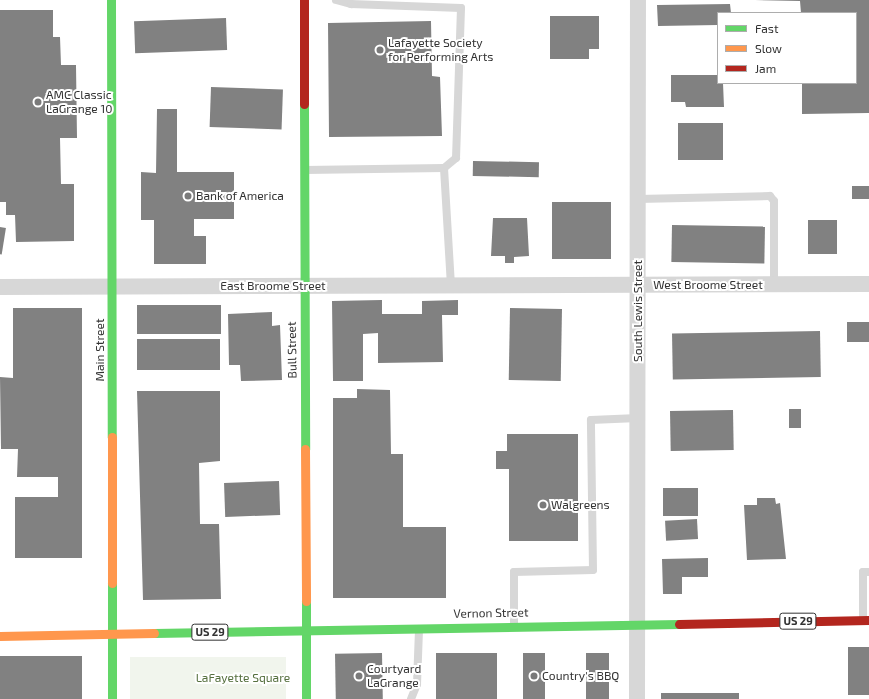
<!DOCTYPE html>
<html>
<head>
<meta charset="utf-8">
<style>
	body { margin:0 }
	#map { position:relative; width:869px; height:699px; overflow:hidden; background:#fff; font-family:"Exo 2",sans-serif }
	div>[style] { position:absolute }
	[style*='--x'] { left:calc(var(--x)*1px); top:calc(var(--y)*1px); width:calc(var(--w)*1px); rotate:calc(var(--a)*1deg) }
	.green>* { inset:0; background:#f1f5ed; transform-origin:0 0 }
	.building>* { inset:0; background:#818181; transform-origin:0 0 }
	.lane>* { height:8px; margin:-4px; padding:0 4px; transform-origin:4px; border-radius:4px; background:#d7d7d7 }
	.street>* { height:16px; margin:-8px; padding:0 8px; transform-origin:8px; border-radius:8px; background:#d7d7d7 }
	.fast>* { height:9px; margin:-4.5px; padding:0 4.5px; transform-origin:4.5px; border-radius:4.5px; background:#63d668 }
	.slow>* { height:9px; margin:-4.5px; padding:0 4.5px; transform-origin:4.5px; border-radius:4.5px; background:#ff974d }
	.jam>* { height:9px; margin:-4.5px; padding:0 4.5px; transform-origin:4.5px; border-radius:4.5px; background:#b3261e }
	.dots>* { width:11px; height:11px; translate:-50% -50%; box-sizing:border-box; border:2px solid #fff; border-radius:50% }
	span { translate:-50% -50%; white-space:nowrap; text-align:center; line-height:1.15; -webkit-text-stroke:4px #fff; paint-order:stroke }
	.shield-label span { padding:1px 3px; background:#fff; border:1px solid; border-radius:3px; -webkit-text-stroke-width:0 }
	.shield-label { font-size:11px; color:#333; font-weight:700 }
	.poi-label { font-size:12px; color:#333 }
	.left { translate:0 -50%; text-align:left }
	.street-label { font-size:12px; color:#333 }
	.park-label { font-size:12px; color:#56703f }
	.legend { position:absolute; left:717px; top:12px; width:140px; height:72px; box-sizing:border-box; background:#fff; border:1px solid #adadad; margin:0; padding:5px 7px; list-style:none; font-size:12px; color:#333 }
	.legend li { display:flex; align-items:center; gap:8px; height:20px }
	.legend b { width:20px; border:1px solid #adadad }
</style>
</head>
<body>
<div id="map">
	<div class="green">
		<i style="left:286px;top:657px;width:42px;height:156px;rotate:90deg"></i>
	</div>
	<div class="building">
		<i style="clip-path:polygon(755px 0,869px 0,869px 113px,802px 114px,802px 83px,856px 83px,856px 13px,801px 13px,800px 1px)"></i>
		<i style="clip-path:polygon(730px 4px,731px 13px,718px 13px,718px 25px,658px 26px,657px 5px)"></i>
		<i style="clip-path:polygon(0 10px,53px 10px,53px 37px,60px 37px,61px 65px,76px 65px,77px 138px,60px 138px,61px 184px,74px 184px,74px 241px,16px 242px,15px 215px,6px 215px,6px 202px,0 202px)"></i>
		<i style="clip-path:polygon(550px 16px,599px 16px,599px 49px,589px 49px,589px 59px,550px 59px)"></i>
		<i style="left:226px;top:18px;width:32px;height:92px;rotate:88deg"></i>
		<i style="clip-path:polygon(431px 21px,432px 76px,440px 77px,442px 136px,329px 137px,328px 23px)"></i>
		<i style="clip-path:polygon(671px 75px,718px 75px,718px 83px,723px 83px,724px 107px,686px 107px,685px 102px,671px 102px)"></i>
		<i style="left:211px;top:87px;width:72px;height:40px;rotate:2deg"></i>
		<i style="clip-path:polygon(157px 109px,177px 109px,177px 172px,234px 172px,234px 219px,194px 219px,194px 236px,206px 236px,206px 264px,154px 264px,154px 220px,141px 220px,141px 172px,156px 173px)"></i>
		<i style="left:678px;top:123px;width:45px;height:37px"></i>
		<i style="left:473px;top:161px;width:66px;height:15px;rotate:1deg"></i>
		<i style="left:869px;top:186px;width:13px;height:17px;rotate:90deg"></i>
		<i style="left:552px;top:202px;width:59px;height:57px"></i>
		<i style="clip-path:polygon(493px 218px,527px 218px,529px 256px,514px 257px,514px 263px,505px 263px,505px 256px,491px 256px)"></i>
		<i style="left:808px;top:220px;width:29px;height:34px"></i>
		<i style="left:672px;top:225px;width:93px;height:37px;rotate:1deg"></i>
		<i style="left:0;top:227px;width:6px;height:27px;rotate:9deg"></i>
		<i style="clip-path:polygon(382px 300px,382px 314px,422px 314px,422px 301px,458px 300px,458px 315px,442px 315px,443px 362px,378px 363px,378px 333px,363px 334px,363px 381px,333px 381px,332px 301px)"></i>
		<i style="left:221px;top:305px;width:29px;height:84px;rotate:90deg"></i>
		<i style="clip-path:polygon(13px 308px,82px 308px,82px 558px,15px 558px,15px 497px,58px 497px,58px 477px,17px 477px,18px 449px,1px 449px,0 377px,13px 378px)"></i>
		<i style="left:510px;top:308px;width:52px;height:72px;rotate:1deg"></i>
		<i style="clip-path:polygon(272px 312px,272px 326px,280px 325px,282px 380px,241px 381px,240px 365px,229px 365px,228px 314px)"></i>
		<i style="left:847px;top:322px;width:22px;height:20px"></i>
		<i style="left:820px;top:331px;width:46px;height:148px;rotate:89deg"></i>
		<i style="left:137px;top:339px;width:83px;height:31px"></i>
		<i style="clip-path:polygon(357px 389px,390px 390px,391px 454px,403px 454px,403px 527px,446px 527px,446px 598px,333px 598px,333px 398px,357px 398px)"></i>
		<i style="clip-path:polygon(137px 391px,220px 391px,220px 461px,199px 463px,200px 524px,219px 524px,221px 599px,143px 600px)"></i>
		<i style="left:789px;top:409px;width:12px;height:19px"></i>
		<i style="left:733px;top:410px;width:40px;height:63px;rotate:89deg"></i>
		<i style="clip-path:polygon(507px 434px,578px 434px,578px 541px,509px 541px,509px 469px,496px 469px,496px 451px,507px 451px)"></i>
		<i style="left:279px;top:481px;width:34px;height:55px;rotate:88deg"></i>
		<i style="left:663px;top:488px;width:35px;height:28px"></i>
		<i style="clip-path:polygon(757px 498px,775px 498px,776px 504px,780px 503px,786px 559px,747px 560px,744px 505px,757px 505px)"></i>
		<i style="left:697px;top:519px;width:20px;height:32px;rotate:87deg"></i>
		<i style="clip-path:polygon(708px 558px,708px 577px,682px 577px,682px 594px,663px 594px,662px 559px)"></i>
		<i style="left:848px;top:647px;width:21px;height:48px"></i>
		<i style="left:382px;top:653px;width:46px;height:47px;rotate:89deg"></i>
		<i style="left:436px;top:653px;width:61px;height:46px"></i>
		<i style="left:523px;top:653px;width:22px;height:46px"></i>
		<i style="left:586px;top:653px;width:23px;height:46px"></i>
		<i style="left:0;top:656px;width:82px;height:43px"></i>
		<i style="left:661px;top:693px;width:78px;height:6px"></i>
	</div>
	<div class="lane">
		<i style="--x:336;--y:0;--w:16;--a:15"></i>
		<i style="--x:351;--y:4;--w:110;--a:2.1"></i>
		<i style="--x:461;--y:8;--w:150;--a:91.9"></i>
		<i style="--x:456;--y:158;--w:16;--a:140"></i>
		<i style="--x:444;--y:168;--w:118;--a:86.6"></i>
		<i style="--x:305;--y:170;--w:139;--a:-0.8"></i>
		<i style="--x:638;--y:199;--w:132;--a:-1.3"></i>
		<i style="--x:770;--y:196;--w:6;--a:51"></i>
		<i style="--x:774;--y:201;--w:83;--a:90"></i>
		<i style="--x:863;--y:619;--w:47;--a:-90"></i>
		<i style="--x:863;--y:572;--w:6;--a:0"></i>
		<i style="--x:514;--y:625;--w:53;--a:-90"></i>
		<i style="--x:514;--y:572;--w:79;--a:-1.5"></i>
		<i style="--x:593;--y:570;--w:150;--a:-90.8"></i>
		<i style="--x:591;--y:420;--w:47;--a:-2.4"></i>
		<i style="--x:411;--y:699;--w:16;--a:-68"></i>
		<i style="--x:417;--y:684;--w:55;--a:-87.9"></i>
	</div>
	<div class="street">
		<i style="--x:0;--y:287;--w:869;--a:-0.2"></i>
		<i style="--x:637;--y:699;--w:699;--a:-89.92"></i>
	</div>
	<div class="fast">
		<i style="--x:111;--y:0;--w:437;--a:89.9"></i>
		<i style="--x:304;--y:104;--w:345;--a:89.8"></i>
		<i style="--x:112;--y:583;--w:116;--a:90"></i>
		<i style="--x:306;--y:601;--w:98;--a:90"></i>
		<i style="--x:154;--y:633;--w:525;--a:-0.98"></i>
	</div>
	<div class="slow">
		<i style="--x:112;--y:437;--w:146;--a:90"></i>
		<i style="--x:305;--y:449;--w:152;--a:89.6"></i>
		<i style="--x:0;--y:636;--w:154;--a:-1.1"></i>
	</div>
	<div class="jam">
		<i style="--x:304;--y:0;--w:104;--a:90"></i>
		<i style="--x:679;--y:624;--w:190;--a:-1.2"></i>
	</div>
	<div class="dots">
		<i style="left:380px;top:50px;background:#7a7a7a"></i>
		<i style="left:38px;top:102px;background:#7a7a7a"></i>
		<i style="left:188px;top:196px;background:#7a7a7a"></i>
		<i style="left:543px;top:505px;background:#7a7a7a"></i>
		<i style="left:359px;top:676px;background:#7a7a7a"></i>
		<i style="left:534px;top:676px;background:#7a7a7a"></i>
	</div>
	<div class="shield-label">
		<span style="left:798px;top:621px">US 29</span>
		<span style="left:210px;top:632px">US 29</span>
	</div>
	<div class="poi-label">
		<span class="left" style="left:388px;top:50px">Lafayette Society<br>for Performing Arts</span>
		<span class="left" style="left:46px;top:102px">AMC Classic<br>LaGrange 10</span>
		<span class="left" style="left:196px;top:196px">Bank of America</span>
		<span class="left" style="left:551px;top:505px">Walgreens</span>
		<span class="left" style="left:367px;top:676px">Courtyard<br>LaGrange</span>
		<span class="left" style="left:542px;top:676px">Country's BBQ</span>
	</div>
	<div class="street-label">
		<span style="left:708px;top:285px">West Broome Street</span>
		<span style="left:273px;top:286px">East Broome Street</span>
		<span style="left:638px;top:311px;rotate:-90deg">South Lewis Street</span>
		<span style="left:100px;top:350px;rotate:-90deg">Main Street</span>
		<span style="left:292px;top:350px;rotate:-91deg">Bull Street</span>
		<span style="left:491px;top:613px;rotate:-1deg">Vernon Street</span>
	</div>
	<div class="park-label">
		<span style="left:243px;top:678px">LaFayette Square</span>
	</div>
	<ul class="legend">
	<li><b style="height:5px;background:#63d668"></b>Fast</li>
	<li><b style="height:5px;background:#ff974d"></b>Slow</li>
	<li><b style="height:5px;background:#b3261e"></b>Jam</li>
	</ul>
</div>
</body>
</html>
